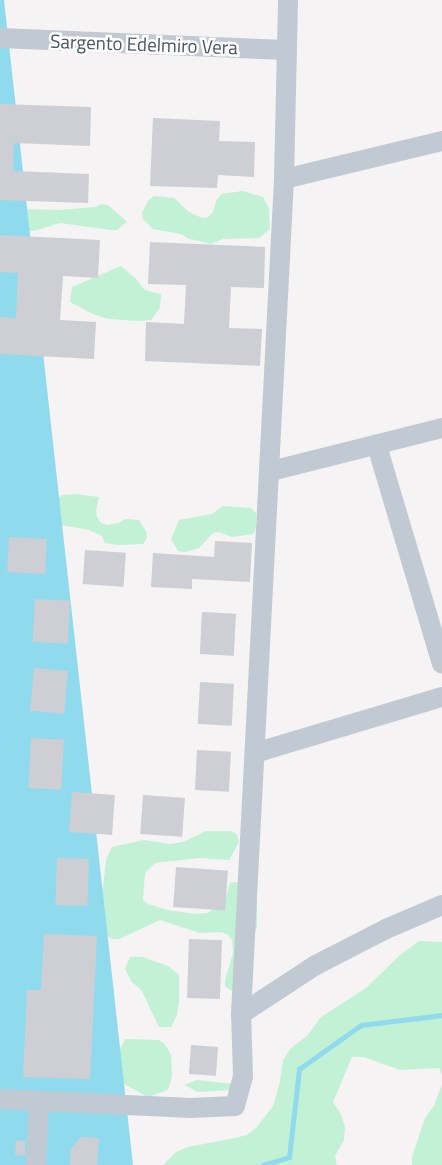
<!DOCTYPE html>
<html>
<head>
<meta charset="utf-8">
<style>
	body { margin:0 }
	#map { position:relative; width:442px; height:1165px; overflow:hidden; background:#f5f3f3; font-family:"Titillium Web",sans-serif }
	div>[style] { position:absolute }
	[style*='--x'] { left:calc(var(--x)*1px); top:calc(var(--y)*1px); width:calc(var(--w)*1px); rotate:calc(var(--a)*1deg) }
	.green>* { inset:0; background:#c3f1d5 }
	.water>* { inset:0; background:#90daee }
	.stream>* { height:5px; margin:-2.5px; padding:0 2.5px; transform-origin:2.5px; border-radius:2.5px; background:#90daee }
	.building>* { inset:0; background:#cdcfd5; transform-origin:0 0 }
	.minor>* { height:20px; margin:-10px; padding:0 10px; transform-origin:10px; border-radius:10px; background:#c1cad2 }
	span { translate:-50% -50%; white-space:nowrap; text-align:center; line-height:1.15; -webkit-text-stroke:5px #fff; paint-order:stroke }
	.street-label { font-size:19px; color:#4a5661 }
</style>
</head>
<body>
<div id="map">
	<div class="green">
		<i style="clip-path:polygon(243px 191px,263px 197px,269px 208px,270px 229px,259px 238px,223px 239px,211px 244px,187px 238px,181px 234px,153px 229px,143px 219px,142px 213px,148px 201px,154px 196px,174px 198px,189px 212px,202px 218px,208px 217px,213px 212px,217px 199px,222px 194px)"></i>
		<i style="clip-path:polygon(101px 204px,108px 205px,127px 222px,117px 230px,111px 230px,60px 223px,34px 231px,20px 232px,14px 209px,59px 210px,95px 207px)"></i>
		<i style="clip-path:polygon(121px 266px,135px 278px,145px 290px,161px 294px,160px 308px,151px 320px,138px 321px,109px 319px,95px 315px,70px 302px,72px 287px)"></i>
		<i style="clip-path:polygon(76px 494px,99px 497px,96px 510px,97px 517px,101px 523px,107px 525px,119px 523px,125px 519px,139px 520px,146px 531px,147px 538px,143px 544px,119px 545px,105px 543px,102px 536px,89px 530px,60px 525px,52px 504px,62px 495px)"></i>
		<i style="clip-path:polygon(223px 506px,251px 508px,256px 513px,256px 527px,254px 534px,232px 537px,219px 532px,213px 533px,199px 548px,185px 552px,178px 551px,171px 539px,179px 520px,212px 514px)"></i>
		<i style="clip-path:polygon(206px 831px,232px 831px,237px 835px,239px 842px,229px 860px,200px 858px,155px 863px,145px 873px,143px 900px,148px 904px,168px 910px,194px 914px,207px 913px,224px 903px,230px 883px,236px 882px,255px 887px,257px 901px,257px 927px,245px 961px,237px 995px,225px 986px,225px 980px,233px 953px,232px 940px,228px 935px,221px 932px,200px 933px,160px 920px,119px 939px,112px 939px,106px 935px,97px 901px,103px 888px,106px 860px,112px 847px,144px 840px,170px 844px,183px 842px)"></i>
		<i style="clip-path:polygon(419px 941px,442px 942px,442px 1075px,439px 1068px,400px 1070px,364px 1057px,352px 1057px,333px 1102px,341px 1114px,345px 1127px,344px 1140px,335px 1156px,337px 1165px,163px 1165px,176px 1152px,188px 1147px,235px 1138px,247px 1135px,257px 1127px,273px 1106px,280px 1082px,283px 1060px,291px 1048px,307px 1036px,321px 1017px,366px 988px,400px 955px)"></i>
		<i style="clip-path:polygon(130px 957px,143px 957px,168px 966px,179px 975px,179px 1001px,177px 1015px,171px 1027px,159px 1027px,142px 991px,131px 981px,125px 969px)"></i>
		<i style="clip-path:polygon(125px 1039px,158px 1040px,164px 1043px,171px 1055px,172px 1076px,168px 1090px,148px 1097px,122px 1083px,115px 1058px)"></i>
		<i style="clip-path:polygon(197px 1080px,233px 1084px,233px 1090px,198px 1092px,184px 1085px)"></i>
		<i style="clip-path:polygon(442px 1084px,442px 1165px,412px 1165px,412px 1157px,425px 1118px,434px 1106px)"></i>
	</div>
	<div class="water">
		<i style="clip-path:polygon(0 0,4px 0,133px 1165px,0 1165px)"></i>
	</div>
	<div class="stream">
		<i style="--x:263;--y:1165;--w:27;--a:-17"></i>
		<i style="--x:289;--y:1157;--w:89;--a:-83.5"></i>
		<i style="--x:299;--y:1069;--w:76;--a:-35.4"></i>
		<i style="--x:361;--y:1025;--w:82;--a:-7"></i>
	</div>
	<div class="building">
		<i style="clip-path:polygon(0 104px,91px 107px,90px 146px,14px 143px,13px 171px,89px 174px,88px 203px,0 200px)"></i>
		<i style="clip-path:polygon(153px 118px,220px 121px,219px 141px,255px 142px,254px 177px,218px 175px,217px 188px,150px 186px)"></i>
		<i style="clip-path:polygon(0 235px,100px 240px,98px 278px,63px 276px,60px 320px,96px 322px,94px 359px,0 354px,0 317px,16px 318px,18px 273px,0 272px)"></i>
		<i style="clip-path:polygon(150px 242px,265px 247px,264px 288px,231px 287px,229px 328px,262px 329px,260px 366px,145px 361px,146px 322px,184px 324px,186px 285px,148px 284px)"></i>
		<i style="left:9px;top:537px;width:38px;height:35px;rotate:3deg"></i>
		<i style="clip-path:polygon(215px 541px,252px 543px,250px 582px,192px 579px,192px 589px,151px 587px,153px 553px,214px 557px)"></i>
		<i style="left:85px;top:550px;width:41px;height:34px;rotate:4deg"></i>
		<i style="left:35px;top:599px;width:35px;height:43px;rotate:3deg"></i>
		<i style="left:202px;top:612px;width:34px;height:42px;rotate:3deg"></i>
		<i style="left:34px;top:668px;width:34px;height:43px;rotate:5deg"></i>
		<i style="left:200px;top:682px;width:34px;height:42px;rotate:3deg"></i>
		<i style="left:31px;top:738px;width:33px;height:50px;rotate:3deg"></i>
		<i style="left:197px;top:750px;width:34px;height:40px;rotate:3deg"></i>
		<i style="left:72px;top:792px;width:43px;height:40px;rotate:4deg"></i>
		<i style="left:143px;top:795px;width:42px;height:39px;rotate:4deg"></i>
		<i style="left:57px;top:858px;width:32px;height:47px;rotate:2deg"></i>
		<i style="left:176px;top:867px;width:52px;height:40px;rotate:4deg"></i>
		<i style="clip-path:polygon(44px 934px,97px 936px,90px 1079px,23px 1077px,27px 990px,41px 990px)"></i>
		<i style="left:189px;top:939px;width:33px;height:59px;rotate:2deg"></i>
		<i style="left:191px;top:1045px;width:27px;height:29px;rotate:4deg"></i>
		<i style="clip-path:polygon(81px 1137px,99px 1138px,97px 1165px,70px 1165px,71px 1148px)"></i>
		<i style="clip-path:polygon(16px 1140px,25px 1141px,25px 1156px,15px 1155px)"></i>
	</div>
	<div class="minor">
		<i style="--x:0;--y:38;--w:287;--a:2.4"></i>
		<i style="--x:284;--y:179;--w:163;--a:-13.5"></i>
		<i style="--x:377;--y:446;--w:227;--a:73.4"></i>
		<i style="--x:271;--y:471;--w:176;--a:-14.1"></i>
		<i style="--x:255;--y:753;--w:195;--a:-16.7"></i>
		<i style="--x:241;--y:1014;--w:90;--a:-33.2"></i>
		<i style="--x:316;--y:965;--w:79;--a:-27.2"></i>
		<i style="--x:386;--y:929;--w:61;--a:-23.2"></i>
		<i style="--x:0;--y:1099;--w:191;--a:2.7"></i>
		<i style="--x:191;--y:1108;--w:44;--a:-2.6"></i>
		<i style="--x:235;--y:1106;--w:31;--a:-75"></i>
		<i style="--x:243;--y:1076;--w:62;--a:-91.8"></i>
		<i style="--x:241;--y:1014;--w:836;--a:-87.05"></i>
		<i style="--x:284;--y:179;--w:179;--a:-88.7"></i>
		<i style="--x:36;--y:1165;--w:64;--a:-87.3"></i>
	</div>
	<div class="street-label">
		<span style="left:144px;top:44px;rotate:2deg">Sargento Edelmiro Vera</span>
	</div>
</div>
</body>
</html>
